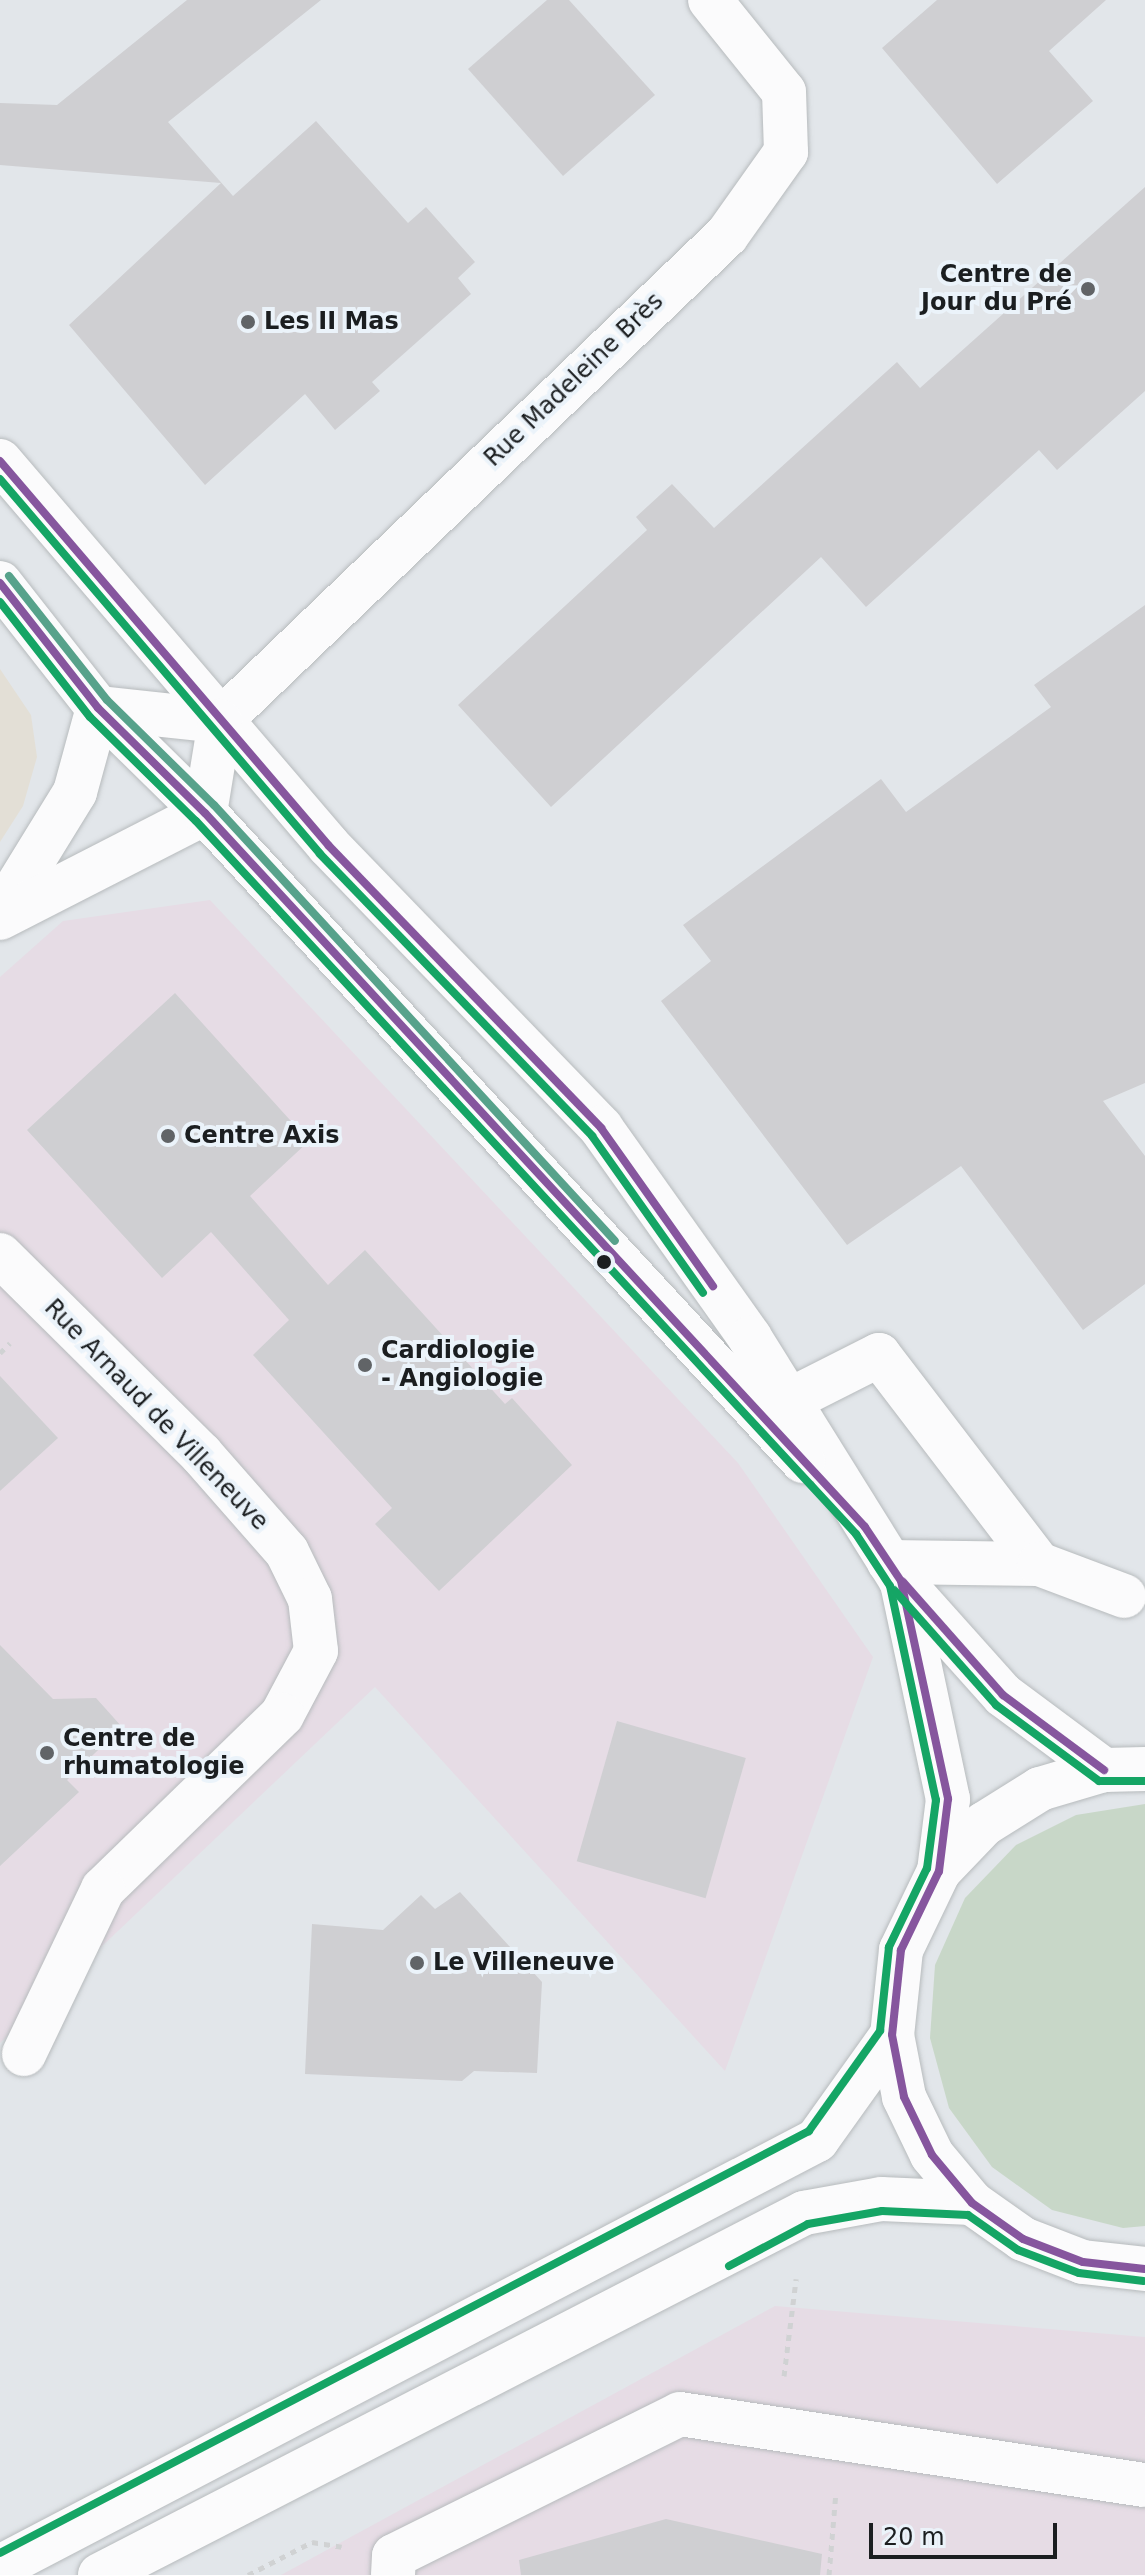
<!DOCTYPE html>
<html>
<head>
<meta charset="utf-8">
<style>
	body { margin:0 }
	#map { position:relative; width:1145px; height:2575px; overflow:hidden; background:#e2e6ea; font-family:"DejaVu Sans",sans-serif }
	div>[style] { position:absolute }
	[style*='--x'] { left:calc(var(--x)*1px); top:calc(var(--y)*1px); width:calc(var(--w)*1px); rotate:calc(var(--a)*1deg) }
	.commercial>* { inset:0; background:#e6dce5 }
	.medical>* { inset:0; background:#e3dfd6 }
	.green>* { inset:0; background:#c8d7c8 }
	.building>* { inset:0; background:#cfcfd2; transform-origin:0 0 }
	.path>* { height:5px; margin-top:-2.5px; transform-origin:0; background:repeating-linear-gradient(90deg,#d0d2d3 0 6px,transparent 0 12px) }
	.roads { filter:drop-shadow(0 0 2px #b7bbbd) drop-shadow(0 0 2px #b7bbbd) }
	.minor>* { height:44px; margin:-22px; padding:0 22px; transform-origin:22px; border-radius:22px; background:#fbfbfc }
	.major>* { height:44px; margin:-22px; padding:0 22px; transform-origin:22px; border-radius:22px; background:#fbfbfc }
	.bus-1>* { height:8px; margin:-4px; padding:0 4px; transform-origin:4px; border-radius:4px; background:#86569e }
	.bus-2>* { height:8px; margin:-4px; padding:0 4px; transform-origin:4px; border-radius:4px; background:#15a565 }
	.bus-3>* { height:8px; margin:-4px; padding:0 4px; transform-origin:4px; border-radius:4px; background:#57a28b }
	.dots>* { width:22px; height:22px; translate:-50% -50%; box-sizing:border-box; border:4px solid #ebf3fa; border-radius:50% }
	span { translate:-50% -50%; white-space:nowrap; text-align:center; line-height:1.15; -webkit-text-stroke:8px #ebf3fa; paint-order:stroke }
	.poi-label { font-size:24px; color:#1b1e20; font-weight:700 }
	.right { translate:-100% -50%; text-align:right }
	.left { translate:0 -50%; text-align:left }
	.street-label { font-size:24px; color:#1b1e20 }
	.scale { position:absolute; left:869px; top:2523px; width:188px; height:36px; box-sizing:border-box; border:4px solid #1b1e20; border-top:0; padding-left:10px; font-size:24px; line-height:28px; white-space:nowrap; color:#1b1e20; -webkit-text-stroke:6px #ebf3fa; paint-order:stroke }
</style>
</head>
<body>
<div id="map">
	<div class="commercial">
		<i style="clip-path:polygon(210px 900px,738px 1463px,873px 1657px,725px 2071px,375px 1687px,0 2043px,0 977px,63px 921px)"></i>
		<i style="clip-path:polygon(775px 2306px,1145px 2337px,1145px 2575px,281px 2575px)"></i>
	</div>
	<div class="medical">
		<i style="clip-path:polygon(0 669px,31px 715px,37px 757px,23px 806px,0 842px)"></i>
	</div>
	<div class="green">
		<i style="clip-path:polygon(1145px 1804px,1145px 2226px,1123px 2228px,1052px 2210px,992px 2167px,949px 2108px,930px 2038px,935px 1965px,965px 1898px,1016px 1845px,1076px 1815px)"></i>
	</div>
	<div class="building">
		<i style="clip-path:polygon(187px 0,321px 0,168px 122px,233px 196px,316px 121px,408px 223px,426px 207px,475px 262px,458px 278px,471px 294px,372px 382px,380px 391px,335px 430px,305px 394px,205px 485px,69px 325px,221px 183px,0 165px,0 103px,57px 105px)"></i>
		<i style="clip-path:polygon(547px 0,569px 0,655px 95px,563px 176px,468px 69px)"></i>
		<i style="clip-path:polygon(937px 0,1106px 0,1049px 51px,1093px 101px,997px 184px,882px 48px)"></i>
		<i style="clip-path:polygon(1145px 187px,1145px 391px,1057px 470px,1039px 450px,866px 607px,821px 557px,551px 807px,458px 705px,647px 530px,636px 517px,672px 484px,714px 528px,897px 362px,920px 388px)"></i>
		<i style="clip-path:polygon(1145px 605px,1145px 1083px,1103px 1101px,1145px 1156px,1145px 1284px,1083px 1330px,961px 1166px,847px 1245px,661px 1001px,711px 961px,683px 925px,881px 779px,906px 812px,1051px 707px,1034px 685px)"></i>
		<i style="clip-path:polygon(175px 993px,309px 1141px,250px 1196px,328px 1285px,365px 1250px,505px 1404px,512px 1398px,572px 1465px,439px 1591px,375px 1524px,392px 1508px,253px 1355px,289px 1320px,211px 1232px,162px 1278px,27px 1130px)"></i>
		<i style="clip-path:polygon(0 1376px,58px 1438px,0 1491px)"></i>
		<i style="clip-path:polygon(0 1645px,53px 1699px,96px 1698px,122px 1727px,67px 1780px,79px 1792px,0 1866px)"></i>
		<i style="left:617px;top:1721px;width:134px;height:146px;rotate:16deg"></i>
		<i style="clip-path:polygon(460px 1892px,542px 1982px,537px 2073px,474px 2071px,462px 2081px,305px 2074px,312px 1924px,383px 1930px,421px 1895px,435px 1909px)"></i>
		<i style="clip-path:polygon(666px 2519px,822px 2554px,820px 2575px,521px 2575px,519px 2560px)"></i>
	</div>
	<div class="path">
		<i style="--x:0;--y:1353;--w:14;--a:-45"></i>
		<i style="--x:784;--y:2376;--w:98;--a:-82.9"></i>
		<i style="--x:248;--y:2575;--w:72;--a:-27.3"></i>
		<i style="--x:312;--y:2542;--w:30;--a:9"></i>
		<i style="--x:829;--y:2575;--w:83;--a:-85.2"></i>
	</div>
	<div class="roads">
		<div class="minor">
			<i style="--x:0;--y:461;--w:506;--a:49.48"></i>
			<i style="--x:329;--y:846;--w:392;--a:46"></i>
			<i style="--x:601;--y:1128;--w:257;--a:54.6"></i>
			<i style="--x:750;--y:1338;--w:286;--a:58.1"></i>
			<i style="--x:901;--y:1581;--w:153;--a:48.2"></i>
			<i style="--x:1003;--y:1695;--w:126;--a:36.6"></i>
			<i style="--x:0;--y:583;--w:159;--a:51.9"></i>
			<i style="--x:98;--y:708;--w:150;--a:44.5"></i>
			<i style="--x:205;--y:813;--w:882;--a:47.3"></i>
			<i style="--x:98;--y:708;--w:123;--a:6.1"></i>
			<i style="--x:220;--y:721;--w:702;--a:-43.79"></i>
			<i style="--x:727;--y:235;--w:102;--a:-54.6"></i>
			<i style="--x:786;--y:152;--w:60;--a:-91.9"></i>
			<i style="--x:784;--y:92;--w:118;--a:-128.8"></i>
			<i style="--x:0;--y:914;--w:143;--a:-58.4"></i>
			<i style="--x:75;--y:792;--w:87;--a:-74.7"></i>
			<i style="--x:0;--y:918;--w:230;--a:-27.1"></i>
			<i style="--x:205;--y:813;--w:93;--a:-80.7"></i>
			<i style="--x:0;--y:1255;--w:283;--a:44.7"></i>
			<i style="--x:201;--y:1454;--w:130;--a:48.7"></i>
			<i style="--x:287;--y:1552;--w:52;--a:63.9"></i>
			<i style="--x:310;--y:1599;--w:52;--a:83.4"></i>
			<i style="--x:316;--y:1651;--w:72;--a:118"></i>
			<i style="--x:282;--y:1715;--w:250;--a:135.8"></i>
			<i style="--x:103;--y:1889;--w:183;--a:115.6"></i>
			<i style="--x:788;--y:1401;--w:102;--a:-26.8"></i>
			<i style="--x:879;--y:1355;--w:263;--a:52.6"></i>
			<i style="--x:889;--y:1562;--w:150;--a:0.8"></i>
			<i style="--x:1039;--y:1564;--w:91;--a:20.6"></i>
			<i style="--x:902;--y:1583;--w:221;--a:78"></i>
			<i style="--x:948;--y:1799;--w:73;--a:97.1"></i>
			<i style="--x:393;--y:2575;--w:19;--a:-87"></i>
			<i style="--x:394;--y:2556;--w:319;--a:-26.4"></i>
			<i style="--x:680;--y:2414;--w:470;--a:8.7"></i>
		</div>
		<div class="major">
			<i style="--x:1145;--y:1769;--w:41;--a:178.6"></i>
			<i style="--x:1104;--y:1770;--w:67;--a:163.5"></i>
			<i style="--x:1040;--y:1789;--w:66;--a:148"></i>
			<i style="--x:984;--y:1824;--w:65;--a:133.8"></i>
			<i style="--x:939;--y:1871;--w:88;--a:115.7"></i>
			<i style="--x:901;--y:1950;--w:85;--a:96"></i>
			<i style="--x:892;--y:2035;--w:63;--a:79"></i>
			<i style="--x:904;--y:2097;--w:64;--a:64.2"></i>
			<i style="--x:932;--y:2155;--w:62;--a:50.2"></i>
			<i style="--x:972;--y:2203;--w:62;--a:35.2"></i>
			<i style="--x:1023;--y:2239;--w:64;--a:21"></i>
			<i style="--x:1083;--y:2262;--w:62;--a:6.4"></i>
			<i style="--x:0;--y:2567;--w:922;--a:-27.59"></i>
			<i style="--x:817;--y:2140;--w:129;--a:-54.5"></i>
			<i style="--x:100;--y:2575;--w:792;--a:-27.21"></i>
			<i style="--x:804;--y:2213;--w:78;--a:-10.3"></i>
			<i style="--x:881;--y:2199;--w:91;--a:2.5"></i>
		</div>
	</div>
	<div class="bus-1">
		<i style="--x:0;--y:461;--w:506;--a:49.48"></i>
		<i style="--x:329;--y:846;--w:392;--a:46"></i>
		<i style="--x:601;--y:1128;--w:194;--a:54.7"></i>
		<i style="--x:0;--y:583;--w:159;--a:51.9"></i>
		<i style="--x:98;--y:708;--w:150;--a:44.5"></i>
		<i style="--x:205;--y:813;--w:972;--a:47.25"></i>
		<i style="--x:865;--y:1527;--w:65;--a:56.3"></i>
		<i style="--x:901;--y:1581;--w:223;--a:77.8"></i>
		<i style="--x:948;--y:1799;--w:73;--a:97.1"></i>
		<i style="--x:939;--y:1871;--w:88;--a:115.7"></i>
		<i style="--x:901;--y:1950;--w:85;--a:96"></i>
		<i style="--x:892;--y:2035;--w:63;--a:79"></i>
		<i style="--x:904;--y:2097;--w:64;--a:64.2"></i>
		<i style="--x:932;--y:2155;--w:62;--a:50.2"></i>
		<i style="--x:972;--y:2203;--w:62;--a:35.2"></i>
		<i style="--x:1023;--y:2239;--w:64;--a:21"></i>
		<i style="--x:1083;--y:2262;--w:62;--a:6.4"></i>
		<i style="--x:903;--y:1582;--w:151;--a:48.5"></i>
		<i style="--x:1003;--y:1695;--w:126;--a:36.6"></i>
	</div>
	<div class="bus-2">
		<i style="--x:0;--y:479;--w:493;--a:49.5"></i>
		<i style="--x:320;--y:854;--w:392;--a:46"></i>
		<i style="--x:592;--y:1136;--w:192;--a:54.7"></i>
		<i style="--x:0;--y:602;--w:146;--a:52"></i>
		<i style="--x:90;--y:717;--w:148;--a:44.5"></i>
		<i style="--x:196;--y:821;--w:972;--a:47.21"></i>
		<i style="--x:856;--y:1534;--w:62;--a:56.8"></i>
		<i style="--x:890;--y:1586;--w:219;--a:77.9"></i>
		<i style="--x:936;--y:1800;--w:69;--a:97.5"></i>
		<i style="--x:927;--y:1868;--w:88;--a:115.7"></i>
		<i style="--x:889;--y:1947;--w:84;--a:96.1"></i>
		<i style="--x:880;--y:2031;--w:123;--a:125.4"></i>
		<i style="--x:809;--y:2131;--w:912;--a:152.45"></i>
		<i style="--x:894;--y:1590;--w:154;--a:48.4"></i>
		<i style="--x:996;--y:1705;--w:128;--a:36.4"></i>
		<i style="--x:1099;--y:1781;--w:46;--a:0"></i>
		<i style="--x:729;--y:2266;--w:89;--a:-28"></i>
		<i style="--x:808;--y:2224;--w:75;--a:-10"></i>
		<i style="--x:882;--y:2211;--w:86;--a:2.7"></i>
		<i style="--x:968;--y:2215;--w:61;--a:35"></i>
		<i style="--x:1018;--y:2250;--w:65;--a:20.7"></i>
		<i style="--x:1079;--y:2273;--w:65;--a:7"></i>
	</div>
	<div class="bus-3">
		<i style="--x:9;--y:576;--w:158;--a:51.7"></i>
		<i style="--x:107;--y:700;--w:150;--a:44.5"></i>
		<i style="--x:214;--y:805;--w:592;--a:47.39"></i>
	</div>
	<div class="dots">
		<i style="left:1088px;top:289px;background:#616467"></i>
		<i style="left:248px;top:322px;background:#616467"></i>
		<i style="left:168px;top:1136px;background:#616467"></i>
		<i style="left:604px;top:1262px;background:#1b1e20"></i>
		<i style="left:365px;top:1365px;background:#616467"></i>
		<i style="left:47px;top:1753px;background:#616467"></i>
		<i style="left:417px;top:1963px;background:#616467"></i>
	</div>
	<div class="poi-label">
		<span class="right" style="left:1072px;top:289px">Centre de<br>Jour du Pré</span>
		<span class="left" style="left:264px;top:322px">Les II Mas</span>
		<span class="left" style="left:184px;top:1136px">Centre Axis</span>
		<span class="left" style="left:381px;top:1365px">Cardiologie<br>- Angiologie</span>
		<span class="left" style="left:63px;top:1753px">Centre de<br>rhumatologie</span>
		<span class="left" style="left:433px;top:1963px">Le Villeneuve</span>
	</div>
	<div class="street-label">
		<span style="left:574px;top:380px;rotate:-44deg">Rue Madeleine Brès</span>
		<span style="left:156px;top:1415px;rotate:46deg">Rue Arnaud de Villeneuve</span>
	</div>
	<div class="scale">20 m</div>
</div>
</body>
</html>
